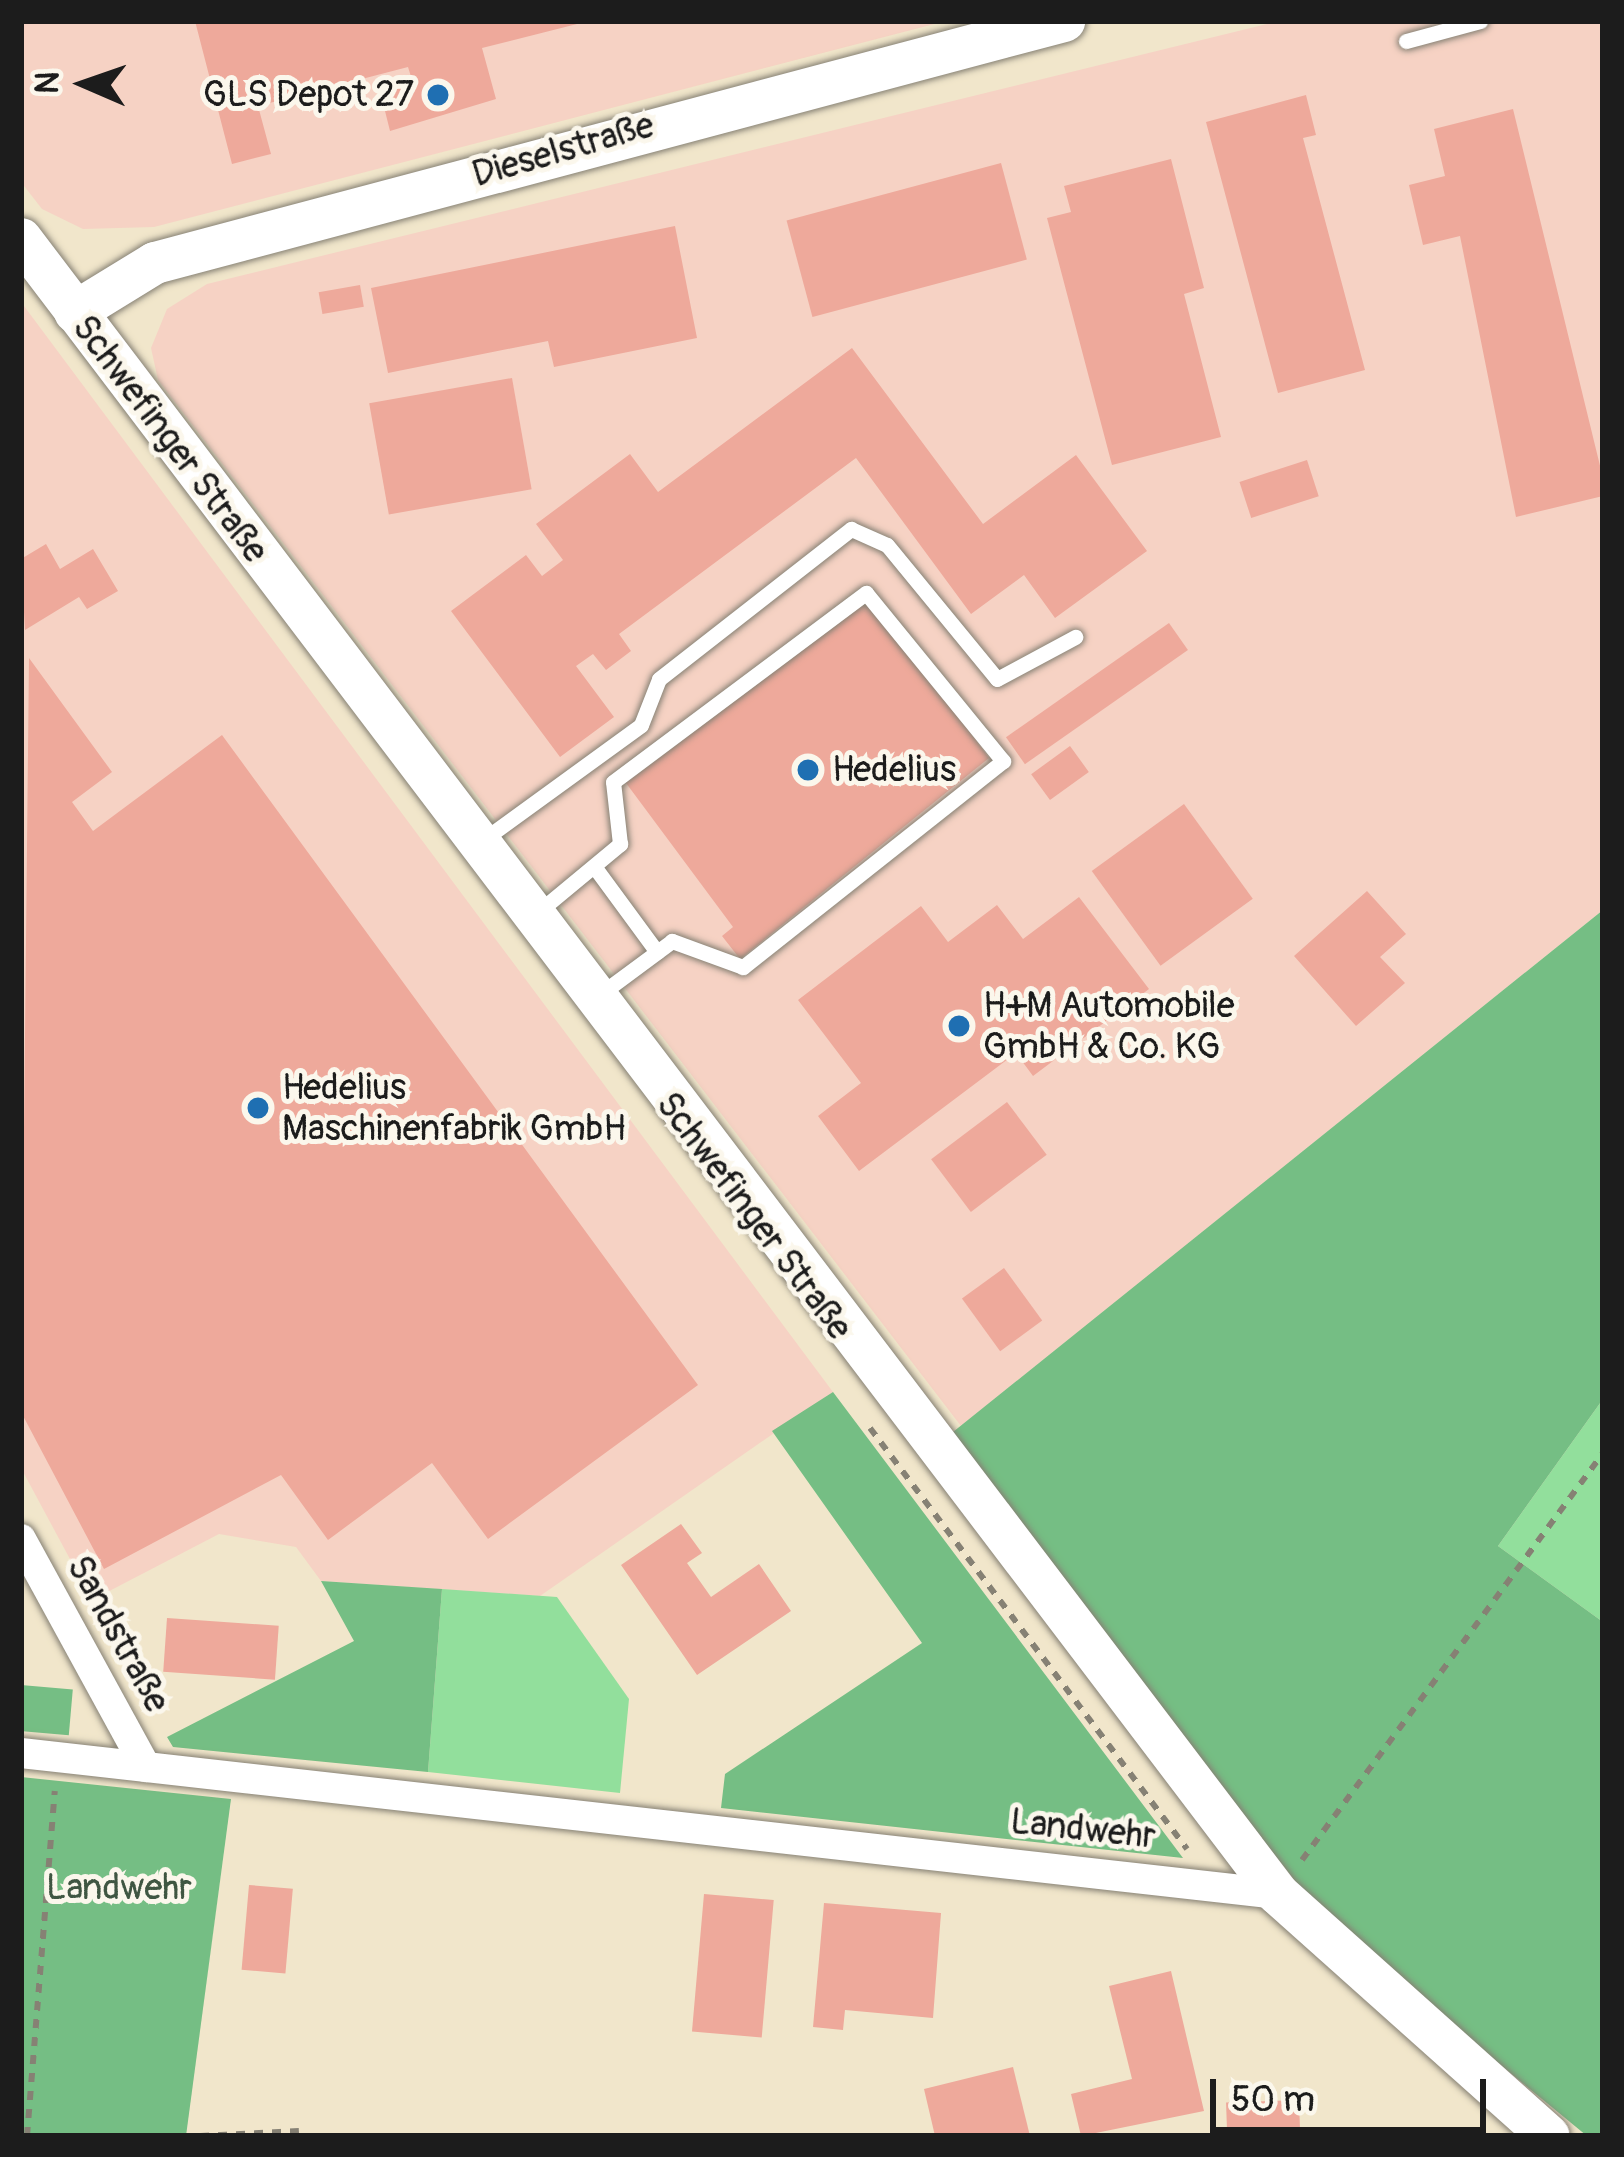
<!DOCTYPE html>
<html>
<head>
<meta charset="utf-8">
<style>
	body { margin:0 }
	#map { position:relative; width:1624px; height:2157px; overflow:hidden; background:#f1e6cb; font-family:Pangolin,sans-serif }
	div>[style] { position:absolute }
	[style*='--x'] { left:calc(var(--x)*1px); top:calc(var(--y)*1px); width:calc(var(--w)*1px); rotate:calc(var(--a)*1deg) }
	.built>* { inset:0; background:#f6d2c4 }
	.green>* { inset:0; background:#92df9c }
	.forest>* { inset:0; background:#75be84; transform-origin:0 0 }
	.building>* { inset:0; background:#eea99b; transform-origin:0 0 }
	.path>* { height:6px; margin-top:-3px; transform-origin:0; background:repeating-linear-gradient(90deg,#868174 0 9px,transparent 0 18px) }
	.roads { filter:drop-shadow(0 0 3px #868174) drop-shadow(0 0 3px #868174) }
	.lane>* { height:15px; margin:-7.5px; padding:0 7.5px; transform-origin:7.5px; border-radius:7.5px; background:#fff }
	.street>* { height:30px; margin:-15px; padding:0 15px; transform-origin:15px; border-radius:15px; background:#fff }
	.secondary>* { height:42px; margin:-21px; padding:0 21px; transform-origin:21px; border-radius:21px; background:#fff }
	.dots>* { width:33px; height:33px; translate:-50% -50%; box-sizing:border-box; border:6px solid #fbf7ec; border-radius:50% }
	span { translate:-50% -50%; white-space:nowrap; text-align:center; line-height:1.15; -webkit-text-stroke:10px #fbf7ec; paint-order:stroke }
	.poi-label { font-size:36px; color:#1c1c1c }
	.right { translate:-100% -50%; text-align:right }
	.left { translate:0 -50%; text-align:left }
	.street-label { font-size:36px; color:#1c1c1c }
	.park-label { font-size:36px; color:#3f5642 }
	.frame { position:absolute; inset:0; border:24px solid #1c1c1c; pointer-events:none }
	.north { position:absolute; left:24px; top:24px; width:120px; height:120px; -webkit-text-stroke:9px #fbf7ec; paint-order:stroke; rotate:272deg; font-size:33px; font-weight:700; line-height:48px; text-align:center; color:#1c1c1c }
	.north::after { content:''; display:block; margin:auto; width:42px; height:54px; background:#1c1c1c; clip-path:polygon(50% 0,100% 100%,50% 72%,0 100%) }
	.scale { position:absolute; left:1210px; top:2079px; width:276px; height:54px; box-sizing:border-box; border:6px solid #1c1c1c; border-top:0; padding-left:15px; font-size:36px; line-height:42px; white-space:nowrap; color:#1c1c1c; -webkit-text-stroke:9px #fbf7ec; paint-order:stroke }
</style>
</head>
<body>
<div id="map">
	<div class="built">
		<i style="clip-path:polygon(21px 21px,946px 21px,154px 227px,83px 229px,42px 209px,21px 182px)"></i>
		<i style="clip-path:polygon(1279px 21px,1603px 21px,1603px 910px,961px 1426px,158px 380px,151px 348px,167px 309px,207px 284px)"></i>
		<i style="clip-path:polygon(21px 302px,833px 1392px,540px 1596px,321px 1581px,296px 1547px,219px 1534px,92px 1600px,21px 1468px)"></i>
	</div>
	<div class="green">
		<i style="clip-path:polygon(1603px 1399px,1603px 1622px,1498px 1546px)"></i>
		<i style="clip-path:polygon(442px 1589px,557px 1597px,629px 1699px,620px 1793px,428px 1772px)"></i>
	</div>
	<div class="forest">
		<i style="clip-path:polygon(1603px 910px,1603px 1399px,1498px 1546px,1603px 1622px,1603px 2136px,1587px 2136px,1328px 1923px,948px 1436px)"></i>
		<i style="clip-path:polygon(833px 1392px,1171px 1842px,1183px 1858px,721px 1808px,725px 1774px,922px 1643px,772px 1431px)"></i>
		<i style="clip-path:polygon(321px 1581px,442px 1589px,428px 1772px,173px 1747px,167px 1737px,354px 1641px)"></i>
		<i style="left:21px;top:1685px;width:52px;height:46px;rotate:5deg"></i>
		<i style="clip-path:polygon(21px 1777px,231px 1799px,186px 2136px,21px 2136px)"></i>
	</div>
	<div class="building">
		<i style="clip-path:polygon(195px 21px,581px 21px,581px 23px,482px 48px,496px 99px,390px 131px,380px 91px,413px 83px,408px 67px,258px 106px,271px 154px,232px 164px)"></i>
		<i style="clip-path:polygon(1306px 95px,1316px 135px,1303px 138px,1365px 370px,1278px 393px,1206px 122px)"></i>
		<i style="clip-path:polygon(1513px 109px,1603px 478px,1603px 496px,1516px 517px,1460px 236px,1423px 245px,1409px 185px,1445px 176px,1434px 129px)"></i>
		<i style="clip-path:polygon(1171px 159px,1204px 288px,1184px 294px,1221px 437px,1112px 465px,1047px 218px,1071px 212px,1064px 186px)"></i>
		<i style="left:1001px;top:163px;width:100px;height:222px;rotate:75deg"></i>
		<i style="clip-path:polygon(675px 226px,697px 338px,554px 367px,548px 341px,388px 373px,371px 288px)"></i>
		<i style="left:360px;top:285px;width:22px;height:42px;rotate:80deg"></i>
		<i style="clip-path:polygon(852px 348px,983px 524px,1076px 455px,1147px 551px,1055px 618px,1024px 575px,971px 614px,856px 458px,619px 634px,631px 651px,606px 670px,593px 654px,576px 666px,614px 717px,560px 757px,451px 611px,526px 555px,542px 576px,563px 560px,536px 524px,630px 454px,658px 492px)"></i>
		<i style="left:512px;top:378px;width:113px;height:145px;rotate:80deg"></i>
		<i style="left:1307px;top:460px;width:38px;height:71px;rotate:72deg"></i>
		<i style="clip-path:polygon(46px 544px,60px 569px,93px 549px,118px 591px,87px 609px,79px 597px,25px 630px,21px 559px)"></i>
		<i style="clip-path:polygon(871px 599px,989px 758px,740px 959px,722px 936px,733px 927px,626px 783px)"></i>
		<i style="left:1169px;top:623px;width:33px;height:199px;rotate:55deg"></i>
		<i style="clip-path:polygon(29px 658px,112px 772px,72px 802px,93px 831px,222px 735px,698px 1385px,488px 1539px,432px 1463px,328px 1540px,281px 1475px,104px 1569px,21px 1412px)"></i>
		<i style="left:1070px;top:746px;width:32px;height:48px;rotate:54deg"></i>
		<i style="left:1184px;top:804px;width:117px;height:114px;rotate:54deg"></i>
		<i style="clip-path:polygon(1367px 891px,1406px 934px,1380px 957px,1405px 983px,1356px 1026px,1294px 956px)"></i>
		<i style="clip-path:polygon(1079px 897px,1149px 989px,1033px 1076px,1016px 1053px,859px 1171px,818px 1116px,861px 1083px,798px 1000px,921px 906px,948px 942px,997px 905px,1023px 939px)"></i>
		<i style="left:1007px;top:1102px;width:66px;height:95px;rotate:53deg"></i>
		<i style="left:1004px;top:1268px;width:65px;height:52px;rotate:54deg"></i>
		<i style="clip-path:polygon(681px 1524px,702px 1553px,687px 1563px,711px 1597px,759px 1564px,791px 1611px,697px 1675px,621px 1565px)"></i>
		<i style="left:167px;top:1618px;width:112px;height:54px;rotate:4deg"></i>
		<i style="left:249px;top:1885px;width:44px;height:85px;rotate:5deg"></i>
		<i style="left:704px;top:1894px;width:70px;height:138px;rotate:5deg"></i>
		<i style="clip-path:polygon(824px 1903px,941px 1913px,933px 2018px,845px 2010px,843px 2030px,813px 2027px)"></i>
		<i style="clip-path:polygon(1171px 1971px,1204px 2111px,1081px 2136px,1071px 2094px,1132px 2079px,1109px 1986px)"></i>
		<i style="clip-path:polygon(1013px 2067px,1030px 2136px,935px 2136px,924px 2089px)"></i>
		<i style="left:1299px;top:2100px;width:36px;height:73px;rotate:88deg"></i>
	</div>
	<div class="path">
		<i style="--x:870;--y:1428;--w:527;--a:53.02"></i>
		<i style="--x:1302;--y:1860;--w:506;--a:-53.51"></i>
		<i style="--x:27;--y:2136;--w:346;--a:-85.4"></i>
		<i style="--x:200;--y:2136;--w:99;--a:-2.9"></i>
	</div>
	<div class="roads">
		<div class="lane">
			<i style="--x:1406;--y:41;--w:77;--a:-15.1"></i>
			<i style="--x:483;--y:840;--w:195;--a:-36"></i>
			<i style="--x:641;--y:725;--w:49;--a:-68.6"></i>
			<i style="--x:659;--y:679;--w:244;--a:-38"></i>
			<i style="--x:851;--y:529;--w:39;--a:24"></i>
			<i style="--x:887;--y:545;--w:173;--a:50.6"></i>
			<i style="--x:997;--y:679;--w:89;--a:-28.3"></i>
			<i style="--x:596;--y:869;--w:103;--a:53.7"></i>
			<i style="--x:538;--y:912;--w:107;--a:-39.7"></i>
			<i style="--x:620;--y:844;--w:62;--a:-96.4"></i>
			<i style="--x:613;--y:782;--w:316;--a:-36.8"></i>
			<i style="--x:866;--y:593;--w:217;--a:50.8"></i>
			<i style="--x:1003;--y:761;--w:332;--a:141.6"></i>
			<i style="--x:743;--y:967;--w:76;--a:-159.9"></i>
			<i style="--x:672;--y:941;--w:91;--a:143.5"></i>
		</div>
		<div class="street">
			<i style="--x:21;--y:1539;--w:260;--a:61.3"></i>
			<i style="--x:21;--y:1753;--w:1265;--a:6.4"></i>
		</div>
		<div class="secondary">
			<i style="--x:21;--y:239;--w:2078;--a:52.78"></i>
			<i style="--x:1278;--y:1894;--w:363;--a:41.8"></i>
			<i style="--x:75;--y:312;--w:94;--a:-31.5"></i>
			<i style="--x:155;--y:263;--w:941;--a:-14.91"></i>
		</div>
	</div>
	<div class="dots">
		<i style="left:438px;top:95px;background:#1f6fb2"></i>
		<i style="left:808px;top:770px;background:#1f6fb2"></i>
		<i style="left:959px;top:1026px;background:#1f6fb2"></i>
		<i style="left:258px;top:1108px;background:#1f6fb2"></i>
	</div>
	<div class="poi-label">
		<span class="right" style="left:414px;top:95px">GLS Depot 27</span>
		<span class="left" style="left:832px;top:770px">Hedelius</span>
		<span class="left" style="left:983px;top:1026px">H+M Automobile<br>GmbH &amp; Co. KG</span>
		<span class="left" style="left:282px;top:1108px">Hedelius<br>Maschinenfabrik GmbH</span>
	</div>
	<div class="street-label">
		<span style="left:563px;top:150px;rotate:-16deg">Dieselstraße</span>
		<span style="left:170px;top:439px;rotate:53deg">Schwefinger Straße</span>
		<span style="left:754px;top:1216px;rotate:53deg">Schwefinger Straße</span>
		<span style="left:118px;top:1634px;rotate:61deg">Sandstraße</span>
		<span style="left:1083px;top:1829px;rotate:6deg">Landwehr</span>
	</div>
	<div class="park-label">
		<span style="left:119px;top:1888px">Landwehr</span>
	</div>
	<div class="frame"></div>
	<div class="north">N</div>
	<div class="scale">50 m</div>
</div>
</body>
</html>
